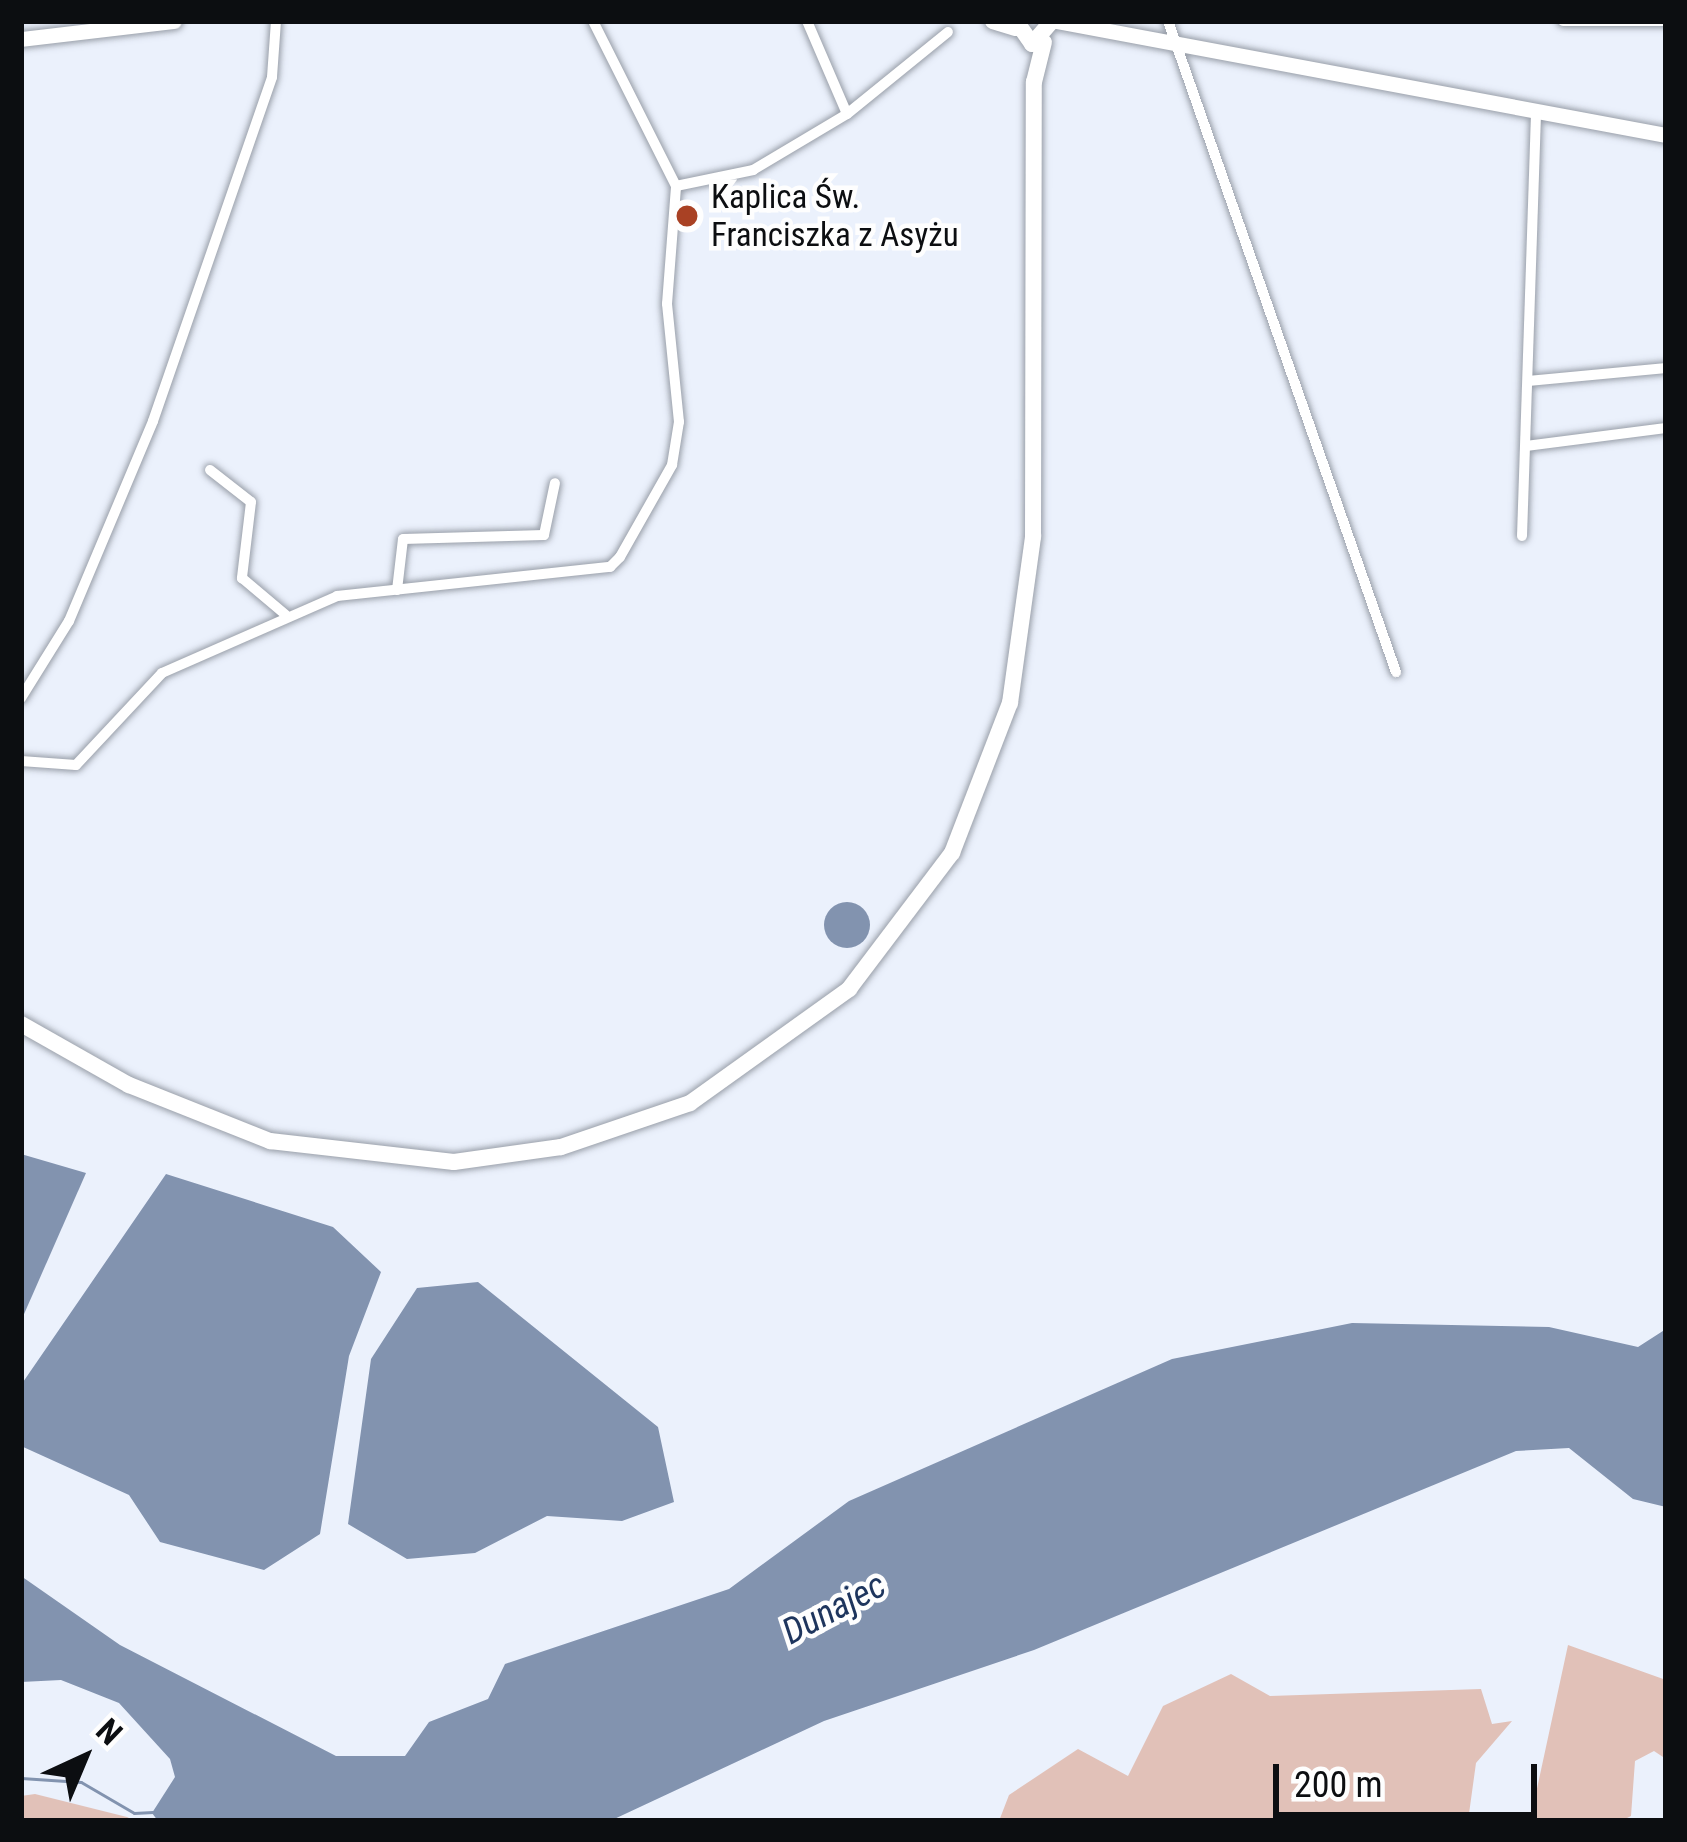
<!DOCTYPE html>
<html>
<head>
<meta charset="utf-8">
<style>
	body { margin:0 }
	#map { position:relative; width:1687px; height:1842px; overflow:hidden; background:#ebf1fc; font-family:"Roboto Condensed",sans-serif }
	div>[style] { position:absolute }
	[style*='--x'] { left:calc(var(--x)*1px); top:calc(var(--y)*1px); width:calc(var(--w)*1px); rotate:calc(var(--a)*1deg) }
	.green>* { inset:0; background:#e1c1b8 }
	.water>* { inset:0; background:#8293af }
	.round { border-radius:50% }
	.stream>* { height:3px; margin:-1.5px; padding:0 1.5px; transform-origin:1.5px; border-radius:1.5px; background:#8293af }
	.roads { filter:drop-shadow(0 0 3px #999fa9) drop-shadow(0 0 3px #999fa9) }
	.street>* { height:10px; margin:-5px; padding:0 5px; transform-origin:5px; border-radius:5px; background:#fff }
	.secondary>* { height:15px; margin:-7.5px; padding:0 7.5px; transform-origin:7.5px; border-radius:7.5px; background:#fff }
	.primary>* { height:16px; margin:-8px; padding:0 8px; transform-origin:8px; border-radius:8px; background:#fff }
	.dots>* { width:33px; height:33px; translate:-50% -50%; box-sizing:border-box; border:6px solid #fefefe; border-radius:50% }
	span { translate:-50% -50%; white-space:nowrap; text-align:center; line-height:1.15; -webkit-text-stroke:9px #fefefe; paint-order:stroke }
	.poi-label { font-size:33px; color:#0c0e11 }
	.left { translate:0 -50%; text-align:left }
	.water-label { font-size:36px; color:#1e355d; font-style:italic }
	.frame { position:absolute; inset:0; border:24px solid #0c0e11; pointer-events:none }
	.north { position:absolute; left:24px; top:1698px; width:120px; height:120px; -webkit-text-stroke:9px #fefefe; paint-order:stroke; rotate:44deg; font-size:33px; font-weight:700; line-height:48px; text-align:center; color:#0c0e11 }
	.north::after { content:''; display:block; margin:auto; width:42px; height:54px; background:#0c0e11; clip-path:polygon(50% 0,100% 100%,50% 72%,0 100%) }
	.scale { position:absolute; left:1273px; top:1764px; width:264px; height:54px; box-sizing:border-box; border:6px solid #0c0e11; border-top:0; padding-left:15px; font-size:36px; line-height:42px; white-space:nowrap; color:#0c0e11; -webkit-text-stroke:9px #fefefe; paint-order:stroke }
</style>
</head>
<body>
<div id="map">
	<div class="green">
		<i style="clip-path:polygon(1568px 1645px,1666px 1680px,1666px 1759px,1654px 1751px,1635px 1761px,1631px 1816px,1621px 1821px,1530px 1821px)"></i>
		<i style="clip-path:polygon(1231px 1674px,1270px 1696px,1481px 1689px,1492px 1724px,1512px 1721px,1476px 1763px,1468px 1821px,999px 1821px,1009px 1795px,1078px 1749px,1128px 1776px,1163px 1706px)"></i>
		<i style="clip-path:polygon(35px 1794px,127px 1817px,135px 1821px,21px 1821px,21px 1796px)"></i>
	</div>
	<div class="water">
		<i class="round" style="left:824px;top:902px;width:46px;height:46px"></i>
		<i style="clip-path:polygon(21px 1154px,86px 1173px,21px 1321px)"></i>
		<i style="clip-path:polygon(166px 1174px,333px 1227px,381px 1272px,349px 1356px,320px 1534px,264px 1570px,160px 1542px,129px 1495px,21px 1446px,21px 1385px)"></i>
		<i style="clip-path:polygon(478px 1282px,658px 1427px,674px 1502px,622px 1521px,547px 1516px,475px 1553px,407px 1559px,348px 1524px,371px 1359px,417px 1288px)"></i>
		<i style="clip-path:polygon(1352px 1323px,1549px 1327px,1638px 1347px,1666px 1329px,1666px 1507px,1633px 1499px,1569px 1448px,1516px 1451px,1034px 1650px,824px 1721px,610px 1821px,158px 1821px,152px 1813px,175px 1777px,170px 1759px,119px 1703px,61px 1680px,21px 1682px,21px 1576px,120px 1645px,336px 1756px,405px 1756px,429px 1722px,488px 1699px,505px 1664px,729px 1589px,849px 1501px,1172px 1359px)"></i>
	</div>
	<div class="stream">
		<i style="--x:21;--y:1778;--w:60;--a:3.8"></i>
		<i style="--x:81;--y:1782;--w:61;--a:30.3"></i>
		<i style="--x:134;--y:1813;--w:19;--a:-3"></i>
	</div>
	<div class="roads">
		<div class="street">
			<i style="--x:807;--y:21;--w:101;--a:66.7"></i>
			<i style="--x:847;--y:114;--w:130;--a:-39.1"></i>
			<i style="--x:1168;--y:21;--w:690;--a:70.7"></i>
			<i style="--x:1563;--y:21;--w:103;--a:0"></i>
			<i style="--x:676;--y:186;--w:79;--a:-11.7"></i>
			<i style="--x:753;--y:170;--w:109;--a:-30.8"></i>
			<i style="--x:1528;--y:381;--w:139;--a:-5.4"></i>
			<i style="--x:1526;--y:446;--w:141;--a:-7.3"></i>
			<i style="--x:210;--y:470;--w:52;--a:38"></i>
			<i style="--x:251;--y:502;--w:77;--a:96.8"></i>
			<i style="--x:242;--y:578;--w:57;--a:40.1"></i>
			<i style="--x:1522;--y:536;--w:423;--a:-88.1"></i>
			<i style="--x:397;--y:590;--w:51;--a:-83.3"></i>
			<i style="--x:403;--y:539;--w:141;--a:-1.6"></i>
			<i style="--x:544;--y:535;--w:53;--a:-78.1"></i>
			<i style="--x:21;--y:698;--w:91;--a:-58.1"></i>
			<i style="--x:69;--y:621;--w:217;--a:-67.2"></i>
			<i style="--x:153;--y:421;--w:364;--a:-70.9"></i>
			<i style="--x:272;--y:77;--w:56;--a:-85.9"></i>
			<i style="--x:21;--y:761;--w:55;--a:4.2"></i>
			<i style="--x:76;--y:765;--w:126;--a:-46.9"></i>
			<i style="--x:162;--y:673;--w:191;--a:-23.7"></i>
			<i style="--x:337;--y:596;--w:275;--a:-6.1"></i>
			<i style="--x:610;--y:567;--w:14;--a:-45"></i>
			<i style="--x:620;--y:557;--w:106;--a:-60.5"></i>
			<i style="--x:672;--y:465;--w:44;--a:-80.8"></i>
			<i style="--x:679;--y:422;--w:119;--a:-95.8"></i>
			<i style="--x:667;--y:304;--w:118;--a:-85.6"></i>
			<i style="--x:676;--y:186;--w:185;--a:-116.7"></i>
		</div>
		<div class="secondary">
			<i style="--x:992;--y:21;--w:24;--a:17"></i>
			<i style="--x:1056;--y:21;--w:621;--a:10.59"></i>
			<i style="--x:21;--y:39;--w:154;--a:-6.7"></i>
		</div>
		<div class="primary">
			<i style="--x:1016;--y:21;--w:28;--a:55"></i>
			<i style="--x:1032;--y:44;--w:30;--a:-49"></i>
			<i style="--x:21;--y:1024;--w:124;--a:29.5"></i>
			<i style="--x:129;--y:1085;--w:152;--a:21.7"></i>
			<i style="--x:270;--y:1141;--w:185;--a:6.5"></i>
			<i style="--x:454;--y:1162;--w:108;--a:-8"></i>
			<i style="--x:561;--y:1147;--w:136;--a:-18.8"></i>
			<i style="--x:690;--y:1103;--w:196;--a:-35.6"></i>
			<i style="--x:849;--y:989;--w:171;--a:-52.9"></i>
			<i style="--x:952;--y:853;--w:161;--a:-68.9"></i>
			<i style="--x:1010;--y:703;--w:168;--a:-82.1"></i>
			<i style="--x:1033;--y:537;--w:455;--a:-89.9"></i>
			<i style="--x:1034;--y:82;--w:41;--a:-76"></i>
		</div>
	</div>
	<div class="dots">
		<i style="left:687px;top:216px;background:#a94124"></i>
	</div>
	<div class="poi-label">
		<span class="left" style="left:711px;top:216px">Kaplica Św.<br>Franciszka z Asyżu</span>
	</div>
	<div class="water-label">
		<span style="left:834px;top:1609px;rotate:-28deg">Dunajec</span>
	</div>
	<div class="frame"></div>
	<div class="north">N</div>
	<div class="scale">200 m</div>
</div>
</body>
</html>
